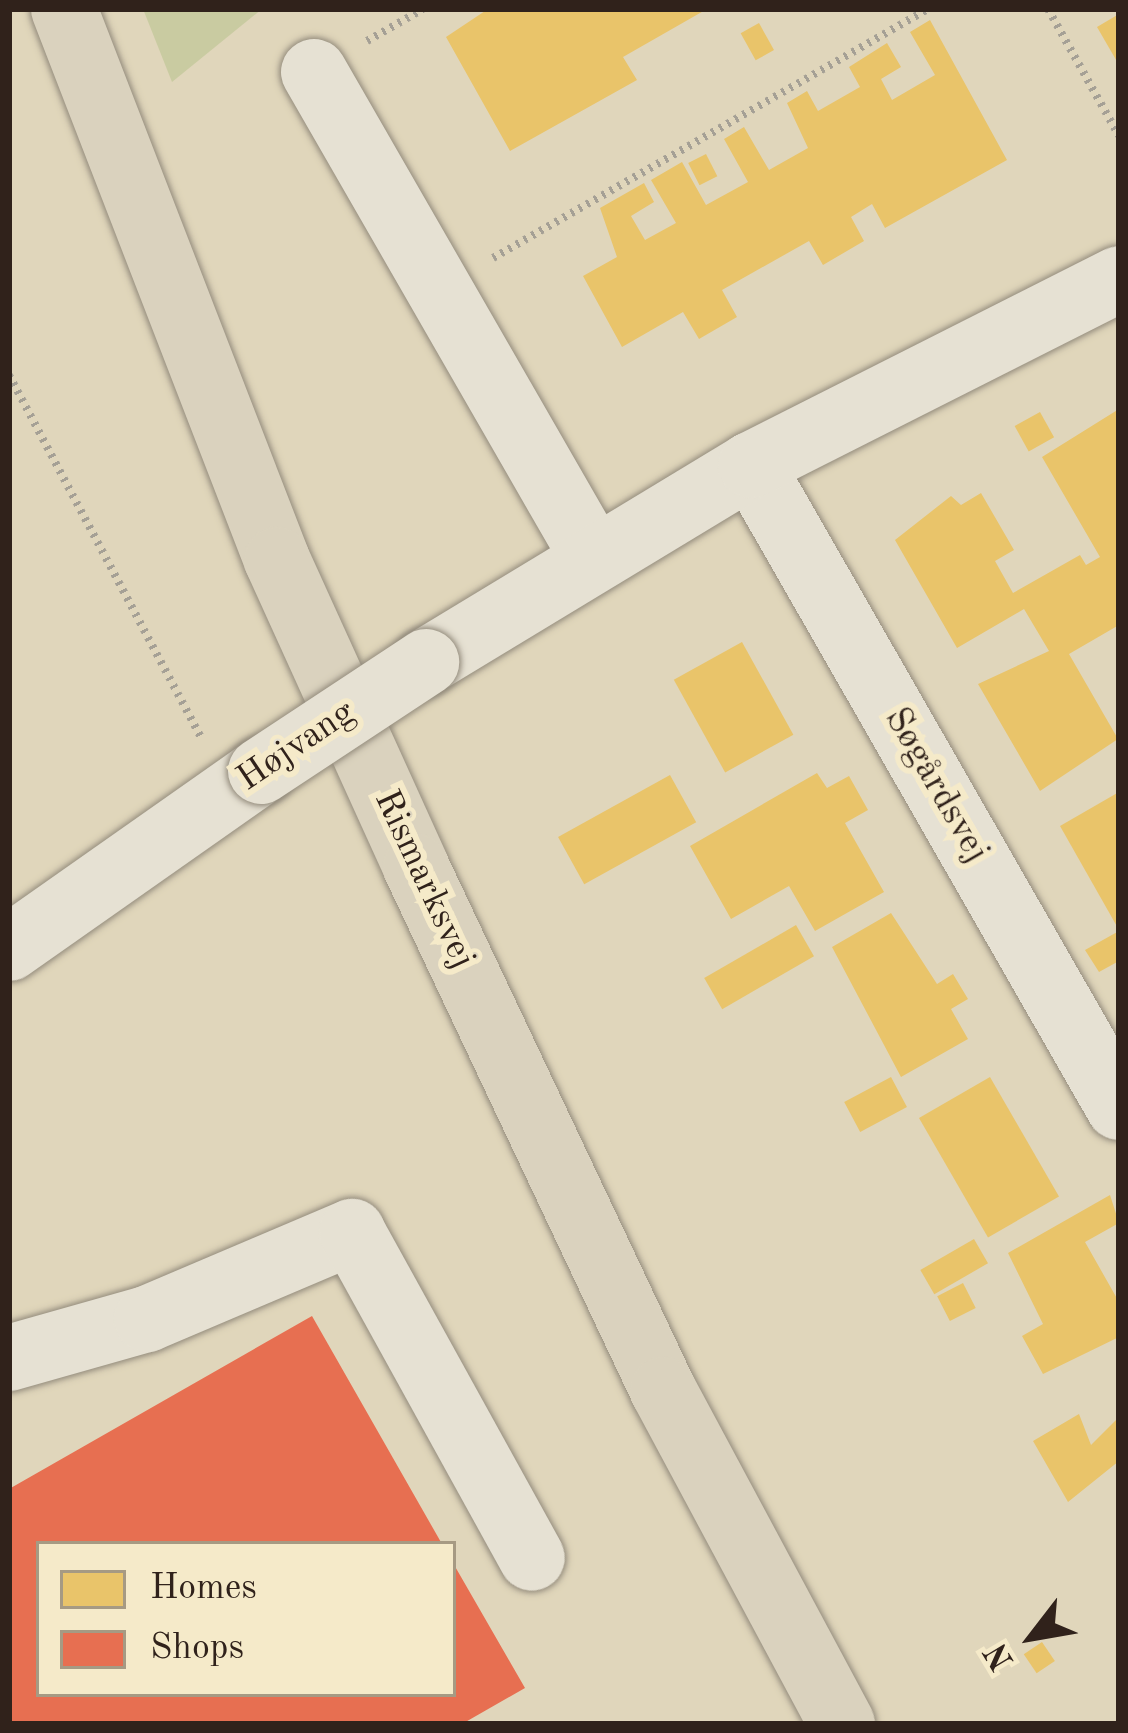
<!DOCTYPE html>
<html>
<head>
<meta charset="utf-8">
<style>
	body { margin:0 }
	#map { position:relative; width:1128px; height:1733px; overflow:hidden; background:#e0d6bb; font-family:"Old Standard TT",serif }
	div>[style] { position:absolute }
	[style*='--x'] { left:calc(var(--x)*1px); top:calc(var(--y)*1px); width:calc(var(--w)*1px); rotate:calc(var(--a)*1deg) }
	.green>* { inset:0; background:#c9cba1 }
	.homes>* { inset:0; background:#e9c46a; transform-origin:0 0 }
	.shops>* { inset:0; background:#e76f51 }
	.path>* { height:8px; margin-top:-4px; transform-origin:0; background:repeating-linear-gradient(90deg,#a5a095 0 3px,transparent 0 9px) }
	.roads { filter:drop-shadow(0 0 3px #948c7d) drop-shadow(0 0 3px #948c7d) }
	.minor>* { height:66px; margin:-33px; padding:0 33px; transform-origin:33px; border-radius:33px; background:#e6e1d3 }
	.major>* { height:66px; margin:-33px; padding:0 33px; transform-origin:33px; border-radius:33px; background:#dad2be }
	.bridges { filter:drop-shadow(0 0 3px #948c7d) drop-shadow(0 0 3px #948c7d) }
	.minor-bridge>* { height:66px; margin:-33px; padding:0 33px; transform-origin:33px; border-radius:33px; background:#e6e1d3 }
	span { translate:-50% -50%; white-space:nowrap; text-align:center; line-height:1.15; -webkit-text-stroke:12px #f5eac9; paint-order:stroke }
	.street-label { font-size:36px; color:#30221b }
	.frame { position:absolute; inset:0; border:12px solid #30221b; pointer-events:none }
	.legend { position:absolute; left:36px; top:1541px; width:420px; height:156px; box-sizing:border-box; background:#f5eac9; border:3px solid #a69a83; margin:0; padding:15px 21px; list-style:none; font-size:36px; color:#30221b }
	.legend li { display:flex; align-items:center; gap:24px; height:60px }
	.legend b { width:60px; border:3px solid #a69a83 }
	.north { position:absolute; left:972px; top:1577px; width:120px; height:120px; -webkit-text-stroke:9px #f5eac9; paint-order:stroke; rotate:239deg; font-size:33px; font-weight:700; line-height:48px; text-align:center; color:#30221b }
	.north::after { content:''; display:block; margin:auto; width:42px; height:54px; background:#30221b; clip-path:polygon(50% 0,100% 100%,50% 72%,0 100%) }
</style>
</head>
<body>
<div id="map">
	<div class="green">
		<i style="clip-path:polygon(143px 9px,262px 9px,172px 82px)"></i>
	</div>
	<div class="homes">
		<i style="clip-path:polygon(488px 9px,707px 9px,623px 57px,637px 80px,510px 151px,446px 37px)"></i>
		<i style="clip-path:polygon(1119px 14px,1119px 65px,1097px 27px)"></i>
		<i style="clip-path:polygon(930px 20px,1007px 160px,885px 228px,872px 204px,851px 217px,864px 241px,823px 265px,809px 241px,722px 290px,737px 317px,699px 339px,683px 312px,622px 347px,583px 276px,617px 257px,600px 208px,644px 183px,654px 202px,631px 216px,645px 240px,676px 223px,651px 180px,682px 162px,706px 205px,748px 182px,724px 139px,744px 127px,769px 170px,808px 148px,787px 103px,807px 91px,818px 111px,860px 87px,849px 67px,887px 43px,901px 67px,881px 79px,892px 100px,935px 75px,910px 32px)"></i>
		<i style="left:759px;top:23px;width:31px;height:21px;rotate:61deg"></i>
		<i style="left:706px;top:154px;width:25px;height:20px;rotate:63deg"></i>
		<i style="clip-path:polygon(1119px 409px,1119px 625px,1069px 654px,1118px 739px,1040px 791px,978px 684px,1049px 651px,1024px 609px,957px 648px,895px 540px,951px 496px,961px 505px,981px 493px,1014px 550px,995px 561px,1013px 593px,1080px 555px,1086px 565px,1100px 557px,1042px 457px)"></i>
		<i style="left:1040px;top:412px;width:29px;height:29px;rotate:61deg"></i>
		<i style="left:742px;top:642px;width:106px;height:78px;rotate:61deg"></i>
		<i style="clip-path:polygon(817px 773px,827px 788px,849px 776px,868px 810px,845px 823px,884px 892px,815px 931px,789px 886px,731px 919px,690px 846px)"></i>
		<i style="left:670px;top:775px;width:54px;height:128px;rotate:61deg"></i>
		<i style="clip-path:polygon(1119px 792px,1119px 930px,1060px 826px)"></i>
		<i style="clip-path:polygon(891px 913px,937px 984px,953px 974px,968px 999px,951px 1009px,968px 1039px,901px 1077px,832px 947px)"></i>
		<i style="left:796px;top:925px;width:36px;height:106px;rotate:60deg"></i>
		<i style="clip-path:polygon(1119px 931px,1119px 961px,1099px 972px,1085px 950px)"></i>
		<i style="left:891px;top:1077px;width:34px;height:53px;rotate:62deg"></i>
		<i style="left:990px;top:1077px;width:138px;height:82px;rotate:60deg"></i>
		<i style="clip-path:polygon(1110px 1195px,1119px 1223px,1085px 1242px,1119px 1302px,1119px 1337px,1043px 1374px,1022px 1336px,1043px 1324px,1008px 1253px)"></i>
		<i style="left:974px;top:1239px;width:28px;height:62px;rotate:60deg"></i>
		<i style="left:963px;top:1283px;width:28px;height:29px;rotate:63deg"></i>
		<i style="clip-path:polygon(1079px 1414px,1091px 1445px,1119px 1417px,1119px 1461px,1068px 1502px,1033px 1441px)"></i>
		<i style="left:1042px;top:1642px;width:23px;height:22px;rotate:56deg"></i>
	</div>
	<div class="shops">
		<i style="clip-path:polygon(312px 1316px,442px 1544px,39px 1544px,39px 1694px,453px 1694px,453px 1563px,525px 1688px,462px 1724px,9px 1724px,9px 1489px)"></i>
	</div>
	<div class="path">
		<i style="--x:1048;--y:9;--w:145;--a:60.8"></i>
		<i style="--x:367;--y:41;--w:64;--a:-29.7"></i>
		<i style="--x:493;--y:258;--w:501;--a:-29.79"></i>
		<i style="--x:9;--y:375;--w:413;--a:62.1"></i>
	</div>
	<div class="roads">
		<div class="minor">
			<i style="--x:314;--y:72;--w:560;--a:60.09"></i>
			<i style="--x:751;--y:465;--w:740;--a:60.18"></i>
			<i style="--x:426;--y:662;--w:380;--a:-31.2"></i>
			<i style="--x:751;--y:465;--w:412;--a:-26.8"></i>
			<i style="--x:9;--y:948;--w:308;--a:-35.1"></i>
			<i style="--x:9;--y:1358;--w:143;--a:-15.8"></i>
			<i style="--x:147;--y:1319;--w:223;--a:-23"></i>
			<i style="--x:352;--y:1232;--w:372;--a:61.1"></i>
		</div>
		<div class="major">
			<i style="--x:64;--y:9;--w:591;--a:68.86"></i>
			<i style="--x:277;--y:560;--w:337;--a:65.6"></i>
			<i style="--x:416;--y:867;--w:578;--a:64.72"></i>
			<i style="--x:663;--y:1390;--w:379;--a:61.8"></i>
		</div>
	</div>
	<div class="bridges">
		<div class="minor-bridge">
			<i style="--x:261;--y:771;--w:198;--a:-33.4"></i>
		</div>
	</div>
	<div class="street-label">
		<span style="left:297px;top:747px;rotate:-34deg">Højvang</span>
		<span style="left:935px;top:786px;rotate:60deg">Søgårdsvej</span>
		<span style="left:423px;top:880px;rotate:65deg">Rismarksvej</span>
	</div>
	<div class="frame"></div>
	<ul class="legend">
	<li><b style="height:33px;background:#e9c46a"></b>Homes</li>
	<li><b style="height:33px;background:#e76f51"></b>Shops</li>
	</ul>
	<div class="north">N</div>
</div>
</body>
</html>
